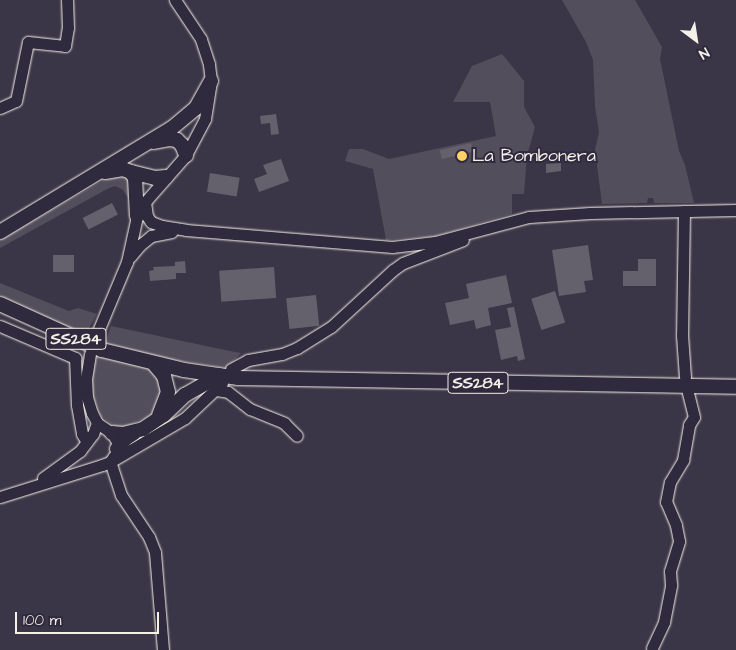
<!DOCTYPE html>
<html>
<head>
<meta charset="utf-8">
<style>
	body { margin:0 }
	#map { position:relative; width:736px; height:650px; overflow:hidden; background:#3b3647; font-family:"Architects Daughter",sans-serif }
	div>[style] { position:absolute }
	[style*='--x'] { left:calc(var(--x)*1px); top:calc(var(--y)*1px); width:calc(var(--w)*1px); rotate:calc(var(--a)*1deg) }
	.green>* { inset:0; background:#534e5c }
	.building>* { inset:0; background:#65616c; transform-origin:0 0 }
	.roads { filter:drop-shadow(0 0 1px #f4f1e8) drop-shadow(0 0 1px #f4f1e8) }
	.minor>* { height:11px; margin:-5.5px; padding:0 5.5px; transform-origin:5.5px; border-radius:5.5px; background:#2f2a3d }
	.major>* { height:14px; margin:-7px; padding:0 7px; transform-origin:7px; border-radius:7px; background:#2f2a3d }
	.dots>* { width:14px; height:14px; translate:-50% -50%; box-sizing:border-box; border:2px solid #2f2a3d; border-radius:50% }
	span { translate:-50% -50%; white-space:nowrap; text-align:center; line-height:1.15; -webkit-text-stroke:4px #2f2a3d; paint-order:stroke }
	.shield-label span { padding:1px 4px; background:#2f2a3d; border:1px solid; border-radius:4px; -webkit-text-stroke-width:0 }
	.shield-label { font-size:16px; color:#f4f1e8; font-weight:700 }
	.poi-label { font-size:18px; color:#f4f1e8 }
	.left { translate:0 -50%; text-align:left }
	.north { position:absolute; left:671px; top:15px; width:50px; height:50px; -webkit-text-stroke:4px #2f2a3d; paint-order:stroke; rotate:149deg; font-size:14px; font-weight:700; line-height:20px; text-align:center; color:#f4f1e8 }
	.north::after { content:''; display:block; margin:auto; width:18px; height:22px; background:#f4f1e8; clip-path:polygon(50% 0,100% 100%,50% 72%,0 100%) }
	.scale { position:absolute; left:15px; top:612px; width:144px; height:22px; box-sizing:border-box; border:2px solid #f4f1e8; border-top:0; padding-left:6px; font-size:15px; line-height:18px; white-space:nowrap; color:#f4f1e8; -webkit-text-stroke:4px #2f2a3d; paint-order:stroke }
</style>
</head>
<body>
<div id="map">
	<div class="green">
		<i style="clip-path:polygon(562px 0,635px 0,662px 47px,660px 59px,679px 151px,685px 165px,694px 203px,654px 203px,653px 198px,648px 198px,647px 203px,602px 204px,595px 150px,599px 132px,595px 106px,593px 60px,586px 42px)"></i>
		<i style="clip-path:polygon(502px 54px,524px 81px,524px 107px,535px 127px,527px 156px,524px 194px,512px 194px,512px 214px,436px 236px,386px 240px,373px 169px,345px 161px,349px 149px,363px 149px,389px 159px,496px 136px,490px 102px,453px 102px,472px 66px)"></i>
		<i style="clip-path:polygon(116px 173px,131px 179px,132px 203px,122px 189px,115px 186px,109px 188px,0 248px,0 240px)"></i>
		<i style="clip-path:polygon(0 283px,69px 311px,78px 308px,97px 314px,85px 335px,0 296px)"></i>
		<i style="clip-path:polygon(111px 326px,230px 351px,241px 353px,227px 368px,155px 357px,105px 343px)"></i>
		<i style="clip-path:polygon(96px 353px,151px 369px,159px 375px,164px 390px,158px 407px,148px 417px,124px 427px,115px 427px,101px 416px,92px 393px,92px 370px)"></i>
	</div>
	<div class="building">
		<i style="clip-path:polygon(276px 114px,279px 134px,271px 135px,270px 123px,261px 124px,260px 116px)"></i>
		<i style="left:471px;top:143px;width:9px;height:32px;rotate:77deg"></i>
		<i style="clip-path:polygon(281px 159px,289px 181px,259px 192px,254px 179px,267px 174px,263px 165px)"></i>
		<i style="clip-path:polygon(561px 163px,561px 171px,546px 173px,546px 164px)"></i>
		<i style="left:210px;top:173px;width:30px;height:19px;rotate:9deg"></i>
		<i style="left:112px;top:203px;width:13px;height:33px;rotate:63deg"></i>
		<i style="clip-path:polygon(588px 245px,593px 280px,584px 281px,586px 292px,559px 296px,552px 250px)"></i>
		<i style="left:53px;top:255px;width:21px;height:17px"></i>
		<i style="clip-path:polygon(638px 259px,656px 259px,656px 286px,623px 286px,623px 271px,638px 271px)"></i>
		<i style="clip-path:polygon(185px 261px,186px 273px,176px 273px,176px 279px,150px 281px,149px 271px,154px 270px,153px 267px,175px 266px,175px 262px)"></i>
		<i style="left:274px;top:267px;width:31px;height:55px;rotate:86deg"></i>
		<i style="clip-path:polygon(506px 275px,512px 303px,488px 308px,491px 325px,476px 329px,474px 320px,450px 325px,445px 303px,469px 298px,466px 284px)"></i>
		<i style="left:555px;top:291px;width:33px;height:25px;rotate:72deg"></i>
		<i style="left:316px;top:295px;width:31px;height:30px;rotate:84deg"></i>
		<i style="clip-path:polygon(514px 307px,525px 359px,518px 361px,517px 356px,501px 360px,495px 330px,511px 327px,507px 308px)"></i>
	</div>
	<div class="roads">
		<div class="minor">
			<i style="--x:0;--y:108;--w:17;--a:-24"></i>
			<i style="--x:16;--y:101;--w:60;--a:-78.5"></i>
			<i style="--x:28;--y:42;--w:37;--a:6"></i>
			<i style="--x:65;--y:46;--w:18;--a:-81"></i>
			<i style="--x:68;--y:28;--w:28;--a:-92"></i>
			<i style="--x:145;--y:202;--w:14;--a:82"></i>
			<i style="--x:147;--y:216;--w:7;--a:56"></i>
			<i style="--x:151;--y:222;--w:12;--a:20"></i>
			<i style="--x:162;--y:226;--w:24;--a:9"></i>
			<i style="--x:186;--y:230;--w:207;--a:4.7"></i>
			<i style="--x:392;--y:247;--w:43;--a:-6.6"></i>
			<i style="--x:435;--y:242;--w:97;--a:-14.9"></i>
			<i style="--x:529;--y:217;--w:61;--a:-3.8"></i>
			<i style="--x:590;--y:213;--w:146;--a:-1.2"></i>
			<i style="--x:684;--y:211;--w:124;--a:90.9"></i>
			<i style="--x:682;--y:335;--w:42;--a:85.9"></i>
			<i style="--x:130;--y:257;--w:16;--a:-50"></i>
			<i style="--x:140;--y:245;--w:14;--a:-39"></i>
			<i style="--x:151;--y:236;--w:21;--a:-11"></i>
			<i style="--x:0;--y:326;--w:82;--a:23.1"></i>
			<i style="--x:75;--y:358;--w:47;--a:87.6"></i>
			<i style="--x:77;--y:405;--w:29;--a:80"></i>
			<i style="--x:82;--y:434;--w:9;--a:58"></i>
			<i style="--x:96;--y:336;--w:80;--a:-67.3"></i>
			<i style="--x:127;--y:262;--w:47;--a:-77.7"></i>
			<i style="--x:137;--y:216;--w:16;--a:-60"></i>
			<i style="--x:145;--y:202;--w:62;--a:-48.9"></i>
			<i style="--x:186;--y:155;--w:41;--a:-62.2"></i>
			<i style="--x:205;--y:119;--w:38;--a:-81"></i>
			<i style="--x:211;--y:81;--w:17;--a:-97"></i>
			<i style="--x:209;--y:64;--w:26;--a:-108"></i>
			<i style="--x:201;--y:39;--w:47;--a:-123.7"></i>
			<i style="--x:90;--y:354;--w:24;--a:99"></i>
			<i style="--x:86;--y:378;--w:19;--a:87"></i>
			<i style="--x:87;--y:397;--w:17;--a:73"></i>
			<i style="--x:92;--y:413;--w:11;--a:63"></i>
			<i style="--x:97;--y:423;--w:18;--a:34"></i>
			<i style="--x:112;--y:433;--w:8;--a:60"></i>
			<i style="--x:231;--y:369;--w:19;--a:-28"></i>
			<i style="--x:248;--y:360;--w:35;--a:-10"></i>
			<i style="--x:282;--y:354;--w:16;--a:-22"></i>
			<i style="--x:297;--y:348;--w:40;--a:-32"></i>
			<i style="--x:331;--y:327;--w:84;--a:-42.6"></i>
			<i style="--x:393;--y:270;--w:12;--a:-35"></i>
			<i style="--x:403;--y:263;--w:64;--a:-21"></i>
			<i style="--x:216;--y:390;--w:12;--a:9"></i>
			<i style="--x:228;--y:392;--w:28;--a:38"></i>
			<i style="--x:250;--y:409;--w:37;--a:22"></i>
			<i style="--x:284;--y:423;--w:18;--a:45"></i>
			<i style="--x:43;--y:478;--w:46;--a:-36.1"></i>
			<i style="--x:80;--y:451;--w:21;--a:-53"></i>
			<i style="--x:93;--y:434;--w:12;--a:-70"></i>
			<i style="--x:0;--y:497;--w:107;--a:-17.4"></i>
			<i style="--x:102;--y:465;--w:9;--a:-21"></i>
			<i style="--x:110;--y:462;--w:7;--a:-56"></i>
			<i style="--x:652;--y:648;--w:29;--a:-65"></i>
			<i style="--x:664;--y:622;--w:38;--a:-79"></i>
			<i style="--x:671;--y:585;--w:14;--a:-94"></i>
			<i style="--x:670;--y:571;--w:31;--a:-73"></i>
			<i style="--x:679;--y:541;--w:16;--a:-101"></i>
			<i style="--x:676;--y:525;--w:25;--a:-113"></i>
			<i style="--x:666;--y:502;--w:20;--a:-79"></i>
			<i style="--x:670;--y:482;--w:26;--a:-59"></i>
			<i style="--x:683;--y:460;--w:36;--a:-80"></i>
			<i style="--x:689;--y:425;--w:9;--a:-58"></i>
			<i style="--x:694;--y:417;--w:25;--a:-104"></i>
			<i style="--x:163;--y:650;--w:98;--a:-94.7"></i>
			<i style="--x:155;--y:552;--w:16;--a:-112"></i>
			<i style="--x:149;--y:537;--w:50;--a:-123.7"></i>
			<i style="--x:121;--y:495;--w:35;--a:-108"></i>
			<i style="--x:110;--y:462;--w:87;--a:-30.4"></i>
			<i style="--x:185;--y:418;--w:51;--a:-43.4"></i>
		</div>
		<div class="major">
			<i style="--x:154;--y:142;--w:15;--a:-11"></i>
			<i style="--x:169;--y:139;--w:8;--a:7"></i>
			<i style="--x:177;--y:140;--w:7;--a:45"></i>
			<i style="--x:182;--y:145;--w:11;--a:68"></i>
			<i style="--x:105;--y:172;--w:18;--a:-9"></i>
			<i style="--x:123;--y:169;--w:9;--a:21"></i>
			<i style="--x:131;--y:172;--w:7;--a:56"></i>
			<i style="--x:135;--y:178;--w:38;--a:87"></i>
			<i style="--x:131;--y:172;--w:25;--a:14"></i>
			<i style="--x:155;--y:178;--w:11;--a:-5"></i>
			<i style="--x:0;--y:232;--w:201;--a:-31.2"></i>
			<i style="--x:172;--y:128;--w:31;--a:-40"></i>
			<i style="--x:196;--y:108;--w:31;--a:-61"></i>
			<i style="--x:0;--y:304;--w:112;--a:24.3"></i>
			<i style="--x:102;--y:350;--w:84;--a:13.7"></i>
			<i style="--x:184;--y:370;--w:55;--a:8.4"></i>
			<i style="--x:238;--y:378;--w:498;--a:1"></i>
			<i style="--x:154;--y:364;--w:16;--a:50"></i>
			<i style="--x:164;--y:376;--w:16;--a:76"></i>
			<i style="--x:168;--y:392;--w:25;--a:111"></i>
			<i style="--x:112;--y:433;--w:11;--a:5"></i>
			<i style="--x:123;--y:434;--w:21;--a:-14"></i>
			<i style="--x:143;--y:429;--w:25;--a:-34"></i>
			<i style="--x:164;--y:415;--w:29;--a:-44"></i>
			<i style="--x:185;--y:395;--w:40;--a:-29.7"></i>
			<i style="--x:117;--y:449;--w:13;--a:-51"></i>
			<i style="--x:125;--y:439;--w:11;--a:-34"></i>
		</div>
	</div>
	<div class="dots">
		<i style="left:462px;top:156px;background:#ffd166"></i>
	</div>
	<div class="shield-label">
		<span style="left:76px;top:339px">SS284</span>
		<span style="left:478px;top:383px">SS284</span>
	</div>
	<div class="poi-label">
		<span class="left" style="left:472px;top:156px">La Bombonera</span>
	</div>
	<div class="north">N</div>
	<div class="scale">100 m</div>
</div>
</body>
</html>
